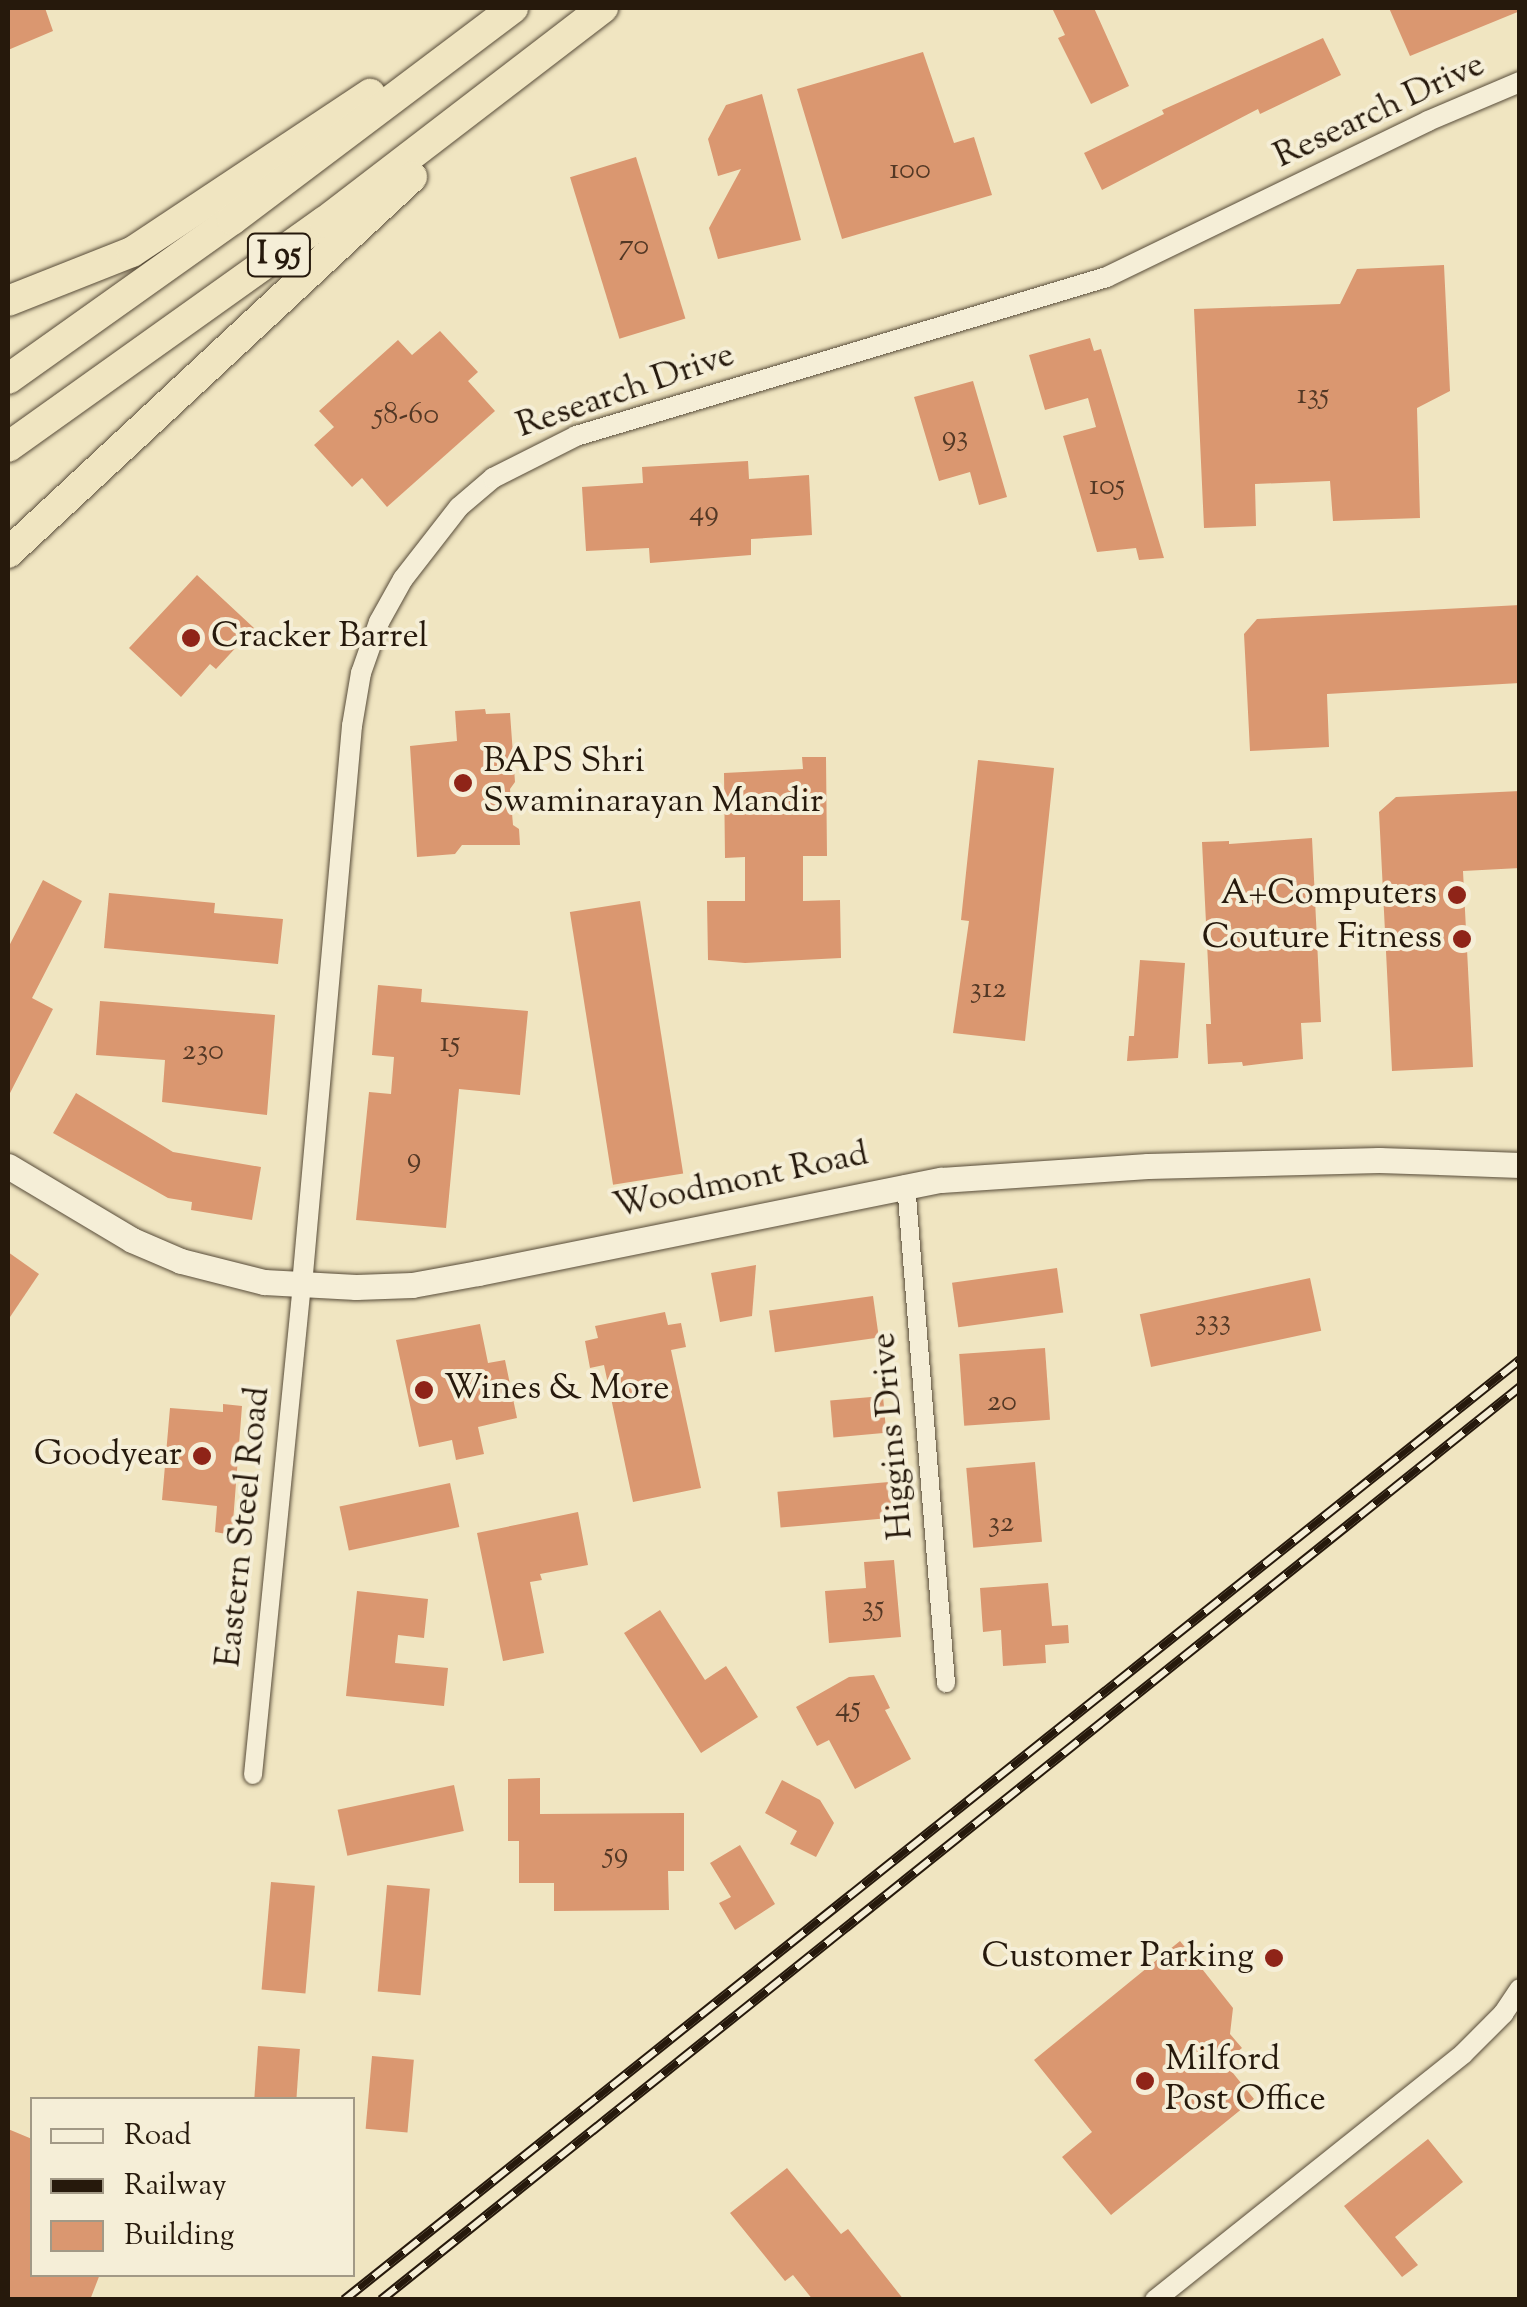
<!DOCTYPE html>
<html>
<head>
<meta charset="utf-8">
<style>
	body { margin:0 }
	#map { position:relative; width:1527px; height:2307px; overflow:hidden; background:#f0e5c1; font-family:"Sorts Mill Goudy",serif }
	div>[style] { position:absolute }
	[style*='--x'] { left:calc(var(--x)*1px); top:calc(var(--y)*1px); width:calc(var(--w)*1px); rotate:calc(var(--a)*1deg) }
	.building>* { inset:0; background:#da9770; transform-origin:0 0 }
	.roads { filter:drop-shadow(0 0 2px #584c39) drop-shadow(0 0 2px #584c39) }
	.minor>* { height:18px; margin:-9px; padding:0 9px; transform-origin:9px; border-radius:9px; background:#f5eed7 }
	.tertiary>* { height:20px; margin:-10px; padding:0 10px; transform-origin:10px; border-radius:10px; background:#f5eed7 }
	.secondary>* { height:25px; margin:-12.5px; padding:0 12.5px; transform-origin:12.5px; border-radius:12.5px; background:#f5eed7 }
	.motorway>* { height:30px; margin:-15px; padding:0 15px; transform-origin:15px; border-radius:15px; background:#f0e5c1 }
	.rail>* { height:10px; margin-top:-5px; transform-origin:0; background:repeating-linear-gradient(90deg,#f5eed7 0 19px,#26190c 0 38px); box-sizing:border-box; border-block:2px solid #26190c }
	.dots>* { width:28px; height:28px; translate:-50% -50%; box-sizing:border-box; border:5px solid #f5eed7; border-radius:50% }
	span { translate:-50% -50%; white-space:nowrap; text-align:center; line-height:1.15; -webkit-text-stroke:8px #f5eed7; paint-order:stroke }
	.number-label { font-size:30px; color:#533825 }
	.number-label span { -webkit-text-stroke-width:0 }
	.shield-label span { padding:2px 8px; background:#f5eed7; border:2px solid; border-radius:8px; -webkit-text-stroke-width:0 }
	.shield-label { font-size:32px; color:#26190c; font-weight:700 }
	.street-label { font-size:35px; color:#26190c }
	.poi-label { font-size:35px; color:#26190c }
	.left { translate:0 -50%; text-align:left }
	.right { translate:-100% -50%; text-align:right }
	.frame { position:absolute; inset:0; border:10px solid #26190c; pointer-events:none }
	.legend { position:absolute; left:30px; top:2097px; width:325px; height:180px; box-sizing:border-box; background:#f5eed7; border:2px solid #a29986; margin:0; padding:12px 18px; list-style:none; font-size:30px; color:#26190c }
	.legend li { display:flex; align-items:center; gap:20px; height:50px }
	.legend b { width:50px; border:2px solid #a29986 }
</style>
</head>
<body>
<div id="map">
	<div class="building">
		<i style="clip-path:polygon(8px 8px,45px 8px,53px 31px,8px 50px)"></i>
		<i style="clip-path:polygon(1052px 8px,1094px 8px,1129px 86px,1091px 104px,1058px 38px,1065px 35px)"></i>
		<i style="clip-path:polygon(1389px 8px,1520px 8px,1520px 11px,1410px 56px)"></i>
		<i style="clip-path:polygon(1323px 38px,1341px 75px,1260px 114px,1258px 109px,1102px 190px,1084px 153px,1164px 114px,1162px 110px)"></i>
		<i style="clip-path:polygon(923px 52px,954px 143px,974px 137px,992px 195px,842px 239px,797px 89px)"></i>
		<i style="clip-path:polygon(762px 94px,801px 240px,718px 259px,709px 228px,741px 169px,718px 176px,708px 139px,726px 105px)"></i>
		<i style="left:636px;top:157px;width:169px;height:69px;rotate:73deg"></i>
		<i style="clip-path:polygon(1444px 265px,1450px 391px,1417px 408px,1420px 518px,1333px 521px,1330px 481px,1255px 484px,1256px 526px,1204px 528px,1194px 309px,1340px 304px,1357px 269px)"></i>
		<i style="clip-path:polygon(440px 331px,478px 372px,468px 381px,495px 411px,387px 507px,362px 478px,352px 487px,314px 445px,334px 427px,319px 411px,398px 340px,412px 355px)"></i>
		<i style="clip-path:polygon(1090px 338px,1094px 351px,1101px 349px,1164px 558px,1139px 560px,1136px 548px,1097px 552px,1063px 436px,1096px 427px,1088px 398px,1045px 410px,1029px 355px)"></i>
		<i style="clip-path:polygon(973px 381px,1007px 497px,979px 505px,970px 472px,939px 481px,914px 397px)"></i>
		<i style="clip-path:polygon(748px 461px,749px 479px,809px 475px,812px 535px,751px 539px,751px 555px,650px 563px,649px 548px,586px 551px,582px 487px,643px 483px,642px 467px)"></i>
		<i style="clip-path:polygon(197px 575px,254px 628px,216px 669px,210px 664px,181px 697px,129px 648px)"></i>
		<i style="clip-path:polygon(1520px 605px,1520px 683px,1327px 694px,1329px 747px,1250px 751px,1244px 634px,1257px 619px)"></i>
		<i style="clip-path:polygon(485px 709px,486px 714px,510px 713px,515px 782px,510px 789px,513px 825px,519px 829px,520px 845px,462px 845px,455px 854px,417px 857px,410px 746px,457px 741px,455px 711px)"></i>
		<i style="clip-path:polygon(802px 757px,826px 757px,827px 856px,803px 856px,803px 901px,840px 900px,841px 958px,745px 963px,708px 960px,707px 901px,745px 901px,745px 857px,725px 858px,724px 773px,803px 769px)"></i>
		<i style="clip-path:polygon(978px 760px,1054px 768px,1025px 1041px,953px 1033px,969px 921px,961px 920px)"></i>
		<i style="clip-path:polygon(1520px 791px,1520px 868px,1463px 871px,1473px 1067px,1392px 1071px,1379px 812px,1396px 797px)"></i>
		<i style="clip-path:polygon(1312px 838px,1321px 1022px,1301px 1023px,1303px 1059px,1243px 1066px,1242px 1062px,1208px 1064px,1206px 1024px,1211px 1024px,1202px 842px,1229px 841px,1229px 844px)"></i>
		<i style="clip-path:polygon(43px 880px,82px 901px,32px 998px,53px 1009px,8px 1097px,8px 948px)"></i>
		<i style="clip-path:polygon(109px 893px,215px 903px,214px 913px,283px 919px,278px 964px,104px 948px)"></i>
		<i style="left:640px;top:901px;width:276px;height:71px;rotate:81deg"></i>
		<i style="clip-path:polygon(1140px 960px,1185px 963px,1178px 1058px,1127px 1061px,1129px 1036px,1134px 1036px)"></i>
		<i style="clip-path:polygon(378px 985px,422px 989px,421px 1002px,528px 1011px,520px 1095px,459px 1089px,446px 1228px,356px 1220px,369px 1092px,391px 1094px,394px 1057px,372px 1055px)"></i>
		<i style="clip-path:polygon(100px 1001px,275px 1015px,267px 1115px,162px 1102px,165px 1060px,96px 1055px)"></i>
		<i style="clip-path:polygon(76px 1093px,173px 1152px,261px 1167px,252px 1220px,191px 1210px,192px 1202px,168px 1198px,53px 1133px)"></i>
		<i style="clip-path:polygon(8px 1252px,39px 1274px,8px 1320px)"></i>
		<i style="clip-path:polygon(756px 1265px,752px 1316px,720px 1322px,711px 1273px)"></i>
		<i style="left:1057px;top:1268px;width:45px;height:106px;rotate:82deg"></i>
		<i style="left:1310px;top:1278px;width:54px;height:174px;rotate:78deg"></i>
		<i style="left:873px;top:1296px;width:42px;height:105px;rotate:82deg"></i>
		<i style="clip-path:polygon(665px 1312px,668px 1325px,681px 1323px,686px 1347px,671px 1350px,701px 1488px,633px 1502px,604px 1365px,590px 1368px,585px 1341px,598px 1338px,595px 1326px)"></i>
		<i style="clip-path:polygon(480px 1324px,488px 1363px,505px 1360px,517px 1418px,478px 1427px,484px 1454px,456px 1460px,452px 1440px,419px 1447px,396px 1340px)"></i>
		<i style="left:1045px;top:1348px;width:72px;height:86px;rotate:86deg"></i>
		<i style="left:883px;top:1396px;width:37px;height:53px;rotate:85deg"></i>
		<i style="clip-path:polygon(223px 1404px,242px 1406px,232px 1535px,215px 1532px,217px 1506px,162px 1500px,170px 1408px,223px 1412px)"></i>
		<i style="left:1035px;top:1462px;width:80px;height:69px;rotate:85deg"></i>
		<i style="left:889px;top:1482px;width:36px;height:112px;rotate:85deg"></i>
		<i style="left:450px;top:1483px;width:45px;height:113px;rotate:78deg"></i>
		<i style="clip-path:polygon(578px 1512px,588px 1565px,540px 1574px,542px 1580px,530px 1582px,544px 1653px,503px 1661px,477px 1533px)"></i>
		<i style="clip-path:polygon(894px 1560px,901px 1637px,829px 1643px,825px 1591px,866px 1588px,864px 1562px)"></i>
		<i style="clip-path:polygon(1048px 1583px,1052px 1626px,1068px 1625px,1069px 1643px,1045px 1645px,1046px 1663px,1003px 1666px,1001px 1630px,983px 1632px,980px 1588px)"></i>
		<i style="clip-path:polygon(357px 1591px,428px 1599px,424px 1638px,398px 1635px,395px 1663px,448px 1668px,444px 1706px,346px 1696px)"></i>
		<i style="clip-path:polygon(660px 1610px,705px 1680px,726px 1666px,758px 1717px,701px 1753px,624px 1633px)"></i>
		<i style="clip-path:polygon(874px 1675px,890px 1708px,885px 1710px,911px 1759px,855px 1789px,829px 1740px,817px 1746px,796px 1707px,849px 1677px)"></i>
		<i style="clip-path:polygon(540px 1778px,540px 1814px,684px 1813px,684px 1871px,668px 1871px,669px 1910px,554px 1911px,554px 1883px,519px 1883px,519px 1841px,508px 1841px,508px 1779px)"></i>
		<i style="clip-path:polygon(782px 1780px,820px 1800px,834px 1823px,816px 1857px,790px 1844px,797px 1831px,765px 1813px)"></i>
		<i style="left:454px;top:1785px;width:47px;height:119px;rotate:78deg"></i>
		<i style="clip-path:polygon(740px 1845px,775px 1904px,735px 1930px,719px 1903px,731px 1897px,710px 1863px)"></i>
		<i style="left:271px;top:1882px;width:44px;height:108px;rotate:5deg"></i>
		<i style="left:387px;top:1885px;width:43px;height:107px;rotate:5deg"></i>
		<i style="clip-path:polygon(1180px 1941px,1233px 2008px,1230px 2034px,1242px 2048px,1224px 2062px,1254px 2099px,1111px 2215px,1062px 2157px,1092px 2132px,1034px 2060px)"></i>
		<i style="left:258px;top:2046px;width:42px;height:54px;rotate:4deg"></i>
		<i style="left:372px;top:2056px;width:42px;height:73px;rotate:5deg"></i>
		<i style="clip-path:polygon(8px 2129px,32px 2139px,32px 2274px,100px 2274px,90px 2300px,8px 2300px)"></i>
		<i style="clip-path:polygon(1428px 2139px,1463px 2182px,1395px 2237px,1418px 2265px,1402px 2277px,1344px 2206px)"></i>
		<i style="clip-path:polygon(787px 2168px,841px 2234px,848px 2229px,904px 2300px,813px 2300px,793px 2275px,785px 2281px,730px 2213px)"></i>
	</div>
	<div class="roads">
		<div class="minor">
			<i style="--x:906;--y:1184;--w:501;--a:85.42"></i>
			<i style="--x:253;--y:1775;--w:492;--a:-84.3"></i>
		</div>
		<div class="tertiary">
			<i style="--x:302;--y:1285;--w:561;--a:-84.89"></i>
			<i style="--x:352;--y:726;--w:54;--a:-80.4"></i>
			<i style="--x:361;--y:673;--w:54;--a:-70.6"></i>
			<i style="--x:379;--y:622;--w:49;--a:-60.8"></i>
			<i style="--x:403;--y:579;--w:91;--a:-52.1"></i>
			<i style="--x:459;--y:507;--w:45;--a:-40.5"></i>
			<i style="--x:493;--y:478;--w:93;--a:-26.8"></i>
			<i style="--x:576;--y:436;--w:554;--a:-16.67"></i>
			<i style="--x:1107;--y:277;--w:357;--a:-25.9"></i>
			<i style="--x:1428;--y:121;--w:100;--a:-23"></i>
			<i style="--x:1155;--y:2300;--w:394;--a:-38.6"></i>
			<i style="--x:1463;--y:2054;--w:57;--a:-45"></i>
			<i style="--x:1503;--y:2014;--w:30;--a:-56"></i>
		</div>
		<div class="secondary">
			<i style="--x:8;--y:1166;--w:144;--a:30.8"></i>
			<i style="--x:132;--y:1240;--w:53;--a:23.2"></i>
			<i style="--x:181;--y:1261;--w:86;--a:14.2"></i>
			<i style="--x:264;--y:1282;--w:92;--a:3.1"></i>
			<i style="--x:356;--y:1287;--w:56;--a:-2"></i>
			<i style="--x:412;--y:1285;--w:67;--a:-10.3"></i>
			<i style="--x:478;--y:1273;--w:472;--a:-11.4"></i>
			<i style="--x:941;--y:1180;--w:207;--a:-3.9"></i>
			<i style="--x:1148;--y:1166;--w:231;--a:-1.5"></i>
			<i style="--x:1379;--y:1160;--w:141;--a:2"></i>
		</div>
		<div class="motorway">
			<i style="--x:8;--y:301;--w:133;--a:-21.6"></i>
			<i style="--x:132;--y:252;--w:286;--a:-33.6"></i>
			<i style="--x:8;--y:379;--w:275;--a:-35.4"></i>
			<i style="--x:232;--y:220;--w:352;--a:-37"></i>
			<i style="--x:8;--y:447;--w:388;--a:-35.5"></i>
			<i style="--x:324;--y:222;--w:352;--a:-37.5"></i>
			<i style="--x:8;--y:553;--w:552;--a:-42.94"></i>
		</div>
	</div>
	<div class="rail">
		<i style="--x:344;--y:2300;--w:1506;--a:-38.64"></i>
		<i style="--x:381;--y:2300;--w:1460;--a:-38.71"></i>
	</div>
	<div class="dots">
		<i style="left:191px;top:638px;background:#8f2418"></i>
		<i style="left:463px;top:783px;background:#8f2418"></i>
		<i style="left:1457px;top:895px;background:#8f2418"></i>
		<i style="left:1462px;top:939px;background:#8f2418"></i>
		<i style="left:424px;top:1390px;background:#8f2418"></i>
		<i style="left:202px;top:1456px;background:#8f2418"></i>
		<i style="left:1274px;top:1958px;background:#8f2418"></i>
		<i style="left:1145px;top:2081px;background:#8f2418"></i>
	</div>
	<div class="number-label">
		<span style="left:910px;top:171px">100</span>
		<span style="left:634px;top:247px">70</span>
		<span style="left:1313px;top:396px">135</span>
		<span style="left:406px;top:416px">58-60</span>
		<span style="left:955px;top:438px">93</span>
		<span style="left:1107px;top:487px">105</span>
		<span style="left:704px;top:513px">49</span>
		<span style="left:988px;top:990px">312</span>
		<span style="left:450px;top:1044px">15</span>
		<span style="left:203px;top:1052px">230</span>
		<span style="left:414px;top:1160px">9</span>
		<span style="left:1213px;top:1322px">333</span>
		<span style="left:1002px;top:1403px">20</span>
		<span style="left:1001px;top:1524px">32</span>
		<span style="left:873px;top:1608px">35</span>
		<span style="left:848px;top:1709px">45</span>
		<span style="left:616px;top:1855px">59</span>
	</div>
	<div class="shield-label">
		<span style="left:279px;top:255px">I 95</span>
	</div>
	<div class="street-label">
		<span style="left:1380px;top:112px;rotate:-25deg">Research Drive</span>
		<span style="left:626px;top:392px;rotate:-19deg">Research Drive</span>
		<span style="left:741px;top:1182px;rotate:-12deg">Woodmont Road</span>
		<span style="left:894px;top:1436px;rotate:-95deg">Higgins Drive</span>
		<span style="left:245px;top:1527px;rotate:-84deg">Eastern Steel Road</span>
	</div>
	<div class="poi-label">
		<span class="left" style="left:211px;top:638px">Cracker Barrel</span>
		<span class="left" style="left:483px;top:783px">BAPS Shri<br>Swaminarayan Mandir</span>
		<span class="right" style="left:1437px;top:895px">A+Computers</span>
		<span class="right" style="left:1442px;top:939px">Couture Fitness</span>
		<span class="left" style="left:444px;top:1390px">Wines &amp; More</span>
		<span class="right" style="left:182px;top:1456px">Goodyear</span>
		<span class="right" style="left:1254px;top:1958px">Customer Parking</span>
		<span class="left" style="left:1165px;top:2081px">Milford<br>Post Office</span>
	</div>
	<div class="frame"></div>
	<ul class="legend">
	<li><b style="height:12px;background:#f5eed7"></b>Road</li>
	<li><b style="height:12px;background:#26190c"></b>Railway</li>
	<li><b style="height:28px;background:#da9770"></b>Building</li>
	</ul>
</div>
</body>
</html>
